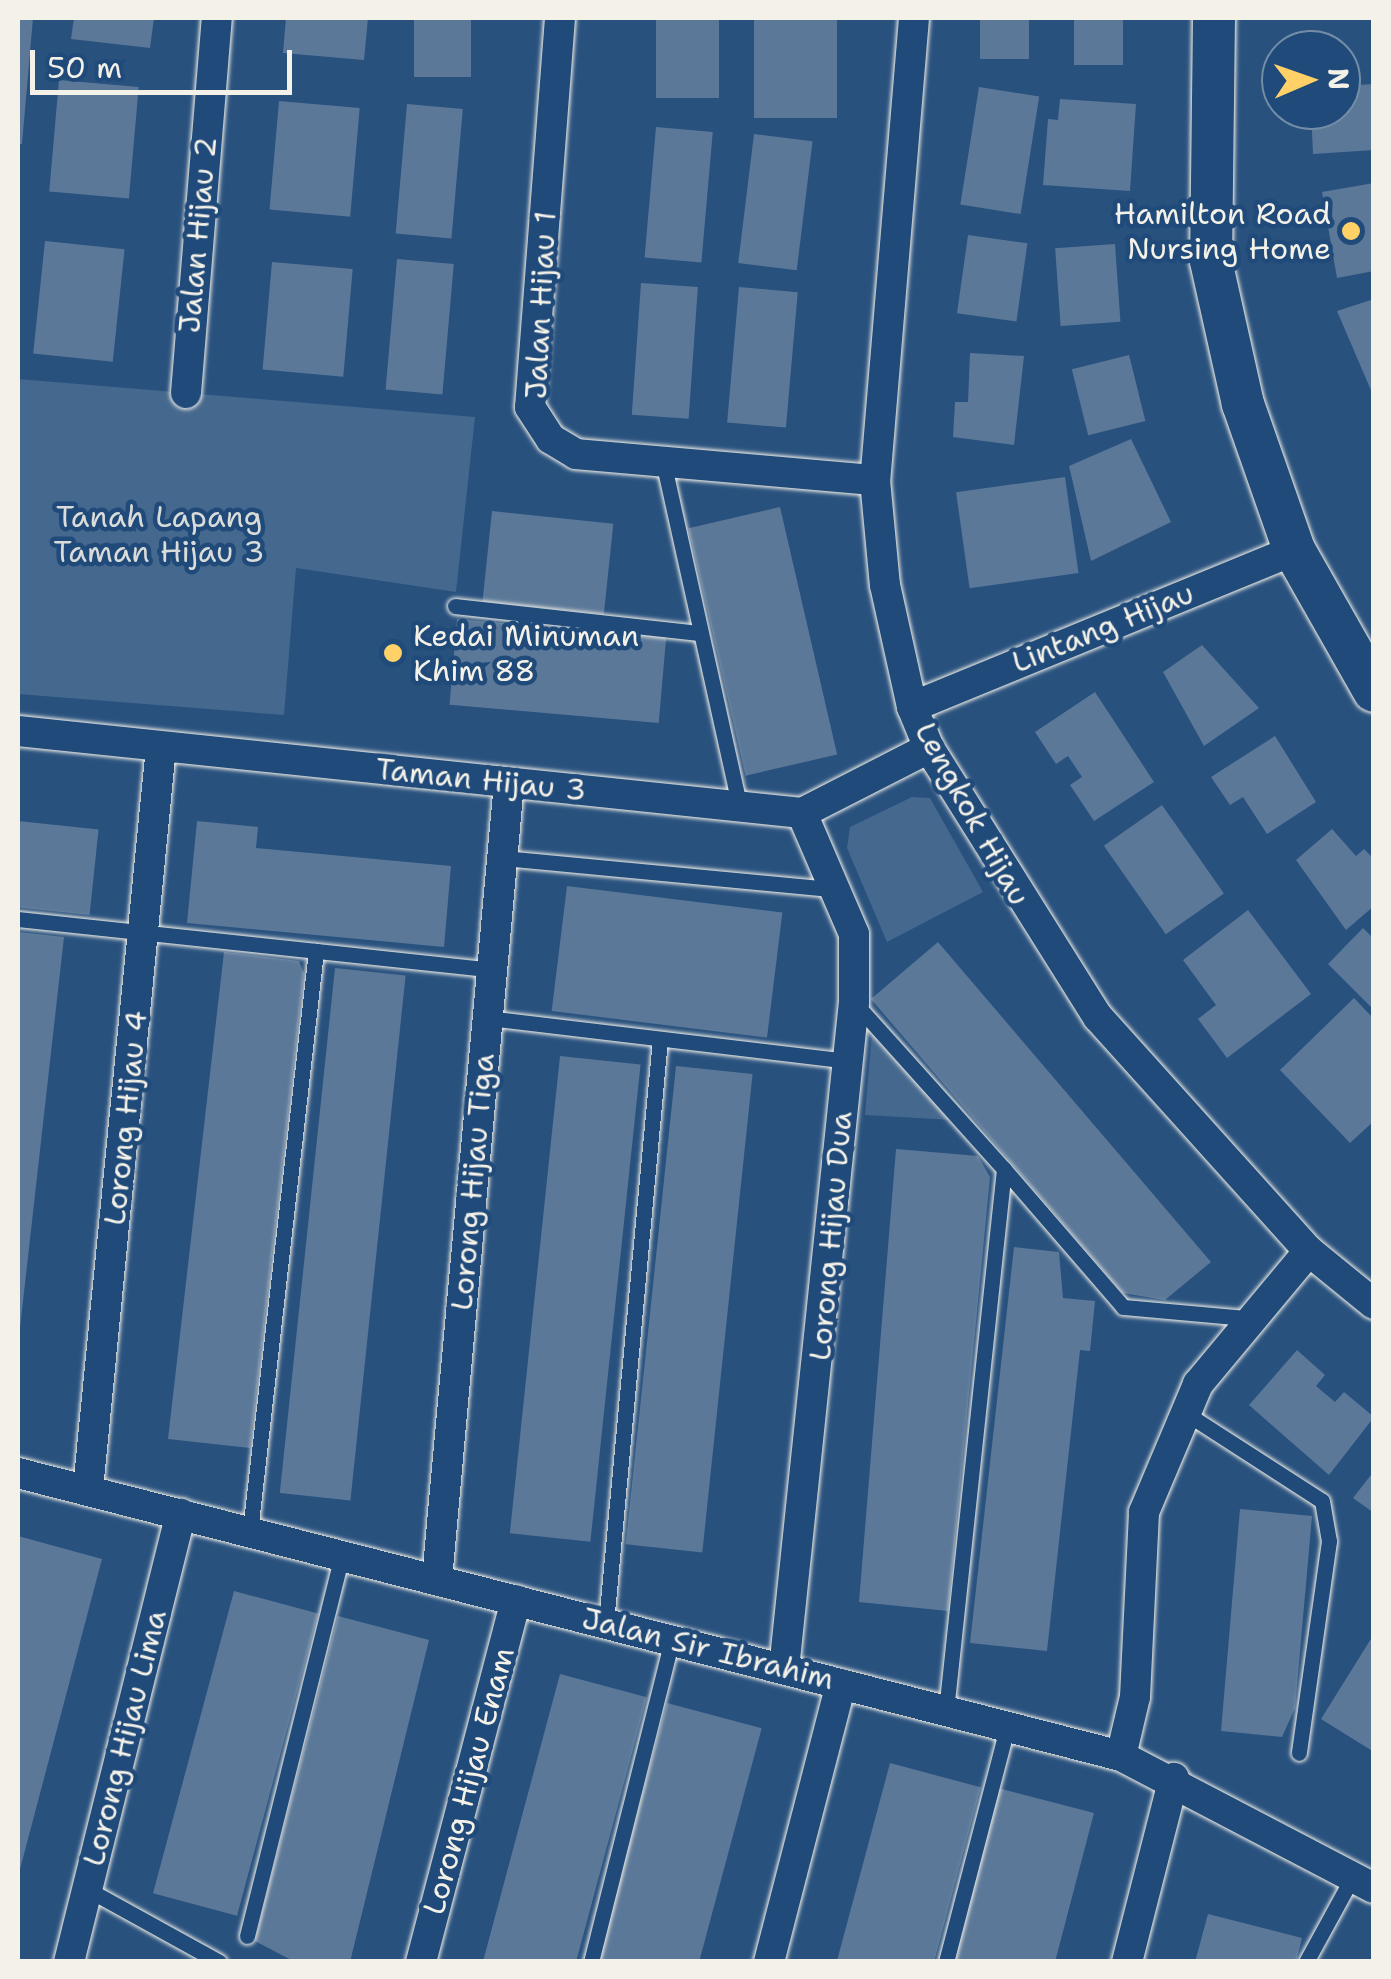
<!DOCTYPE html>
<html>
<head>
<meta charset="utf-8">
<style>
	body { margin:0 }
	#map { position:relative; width:1391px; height:1979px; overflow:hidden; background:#28517e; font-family:"Shantell Sans",sans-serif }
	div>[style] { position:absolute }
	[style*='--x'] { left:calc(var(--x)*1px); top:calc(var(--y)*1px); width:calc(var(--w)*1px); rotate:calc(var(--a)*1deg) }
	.green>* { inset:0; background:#45688e }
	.building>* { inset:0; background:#5b7899; transform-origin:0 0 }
	.roads { filter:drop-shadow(0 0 2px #f4f1e8) drop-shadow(0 0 2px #f4f1e8) }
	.lane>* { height:15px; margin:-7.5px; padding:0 7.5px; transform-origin:7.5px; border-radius:7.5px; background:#1f4a7a }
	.street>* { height:30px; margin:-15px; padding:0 15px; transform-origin:15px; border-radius:15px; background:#1f4a7a }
	.secondary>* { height:42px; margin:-21px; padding:0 21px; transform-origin:21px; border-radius:21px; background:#1f4a7a }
	.dots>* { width:28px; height:28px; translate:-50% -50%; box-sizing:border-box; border:5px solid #1f4a7a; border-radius:50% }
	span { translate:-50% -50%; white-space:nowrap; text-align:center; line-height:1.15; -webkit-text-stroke:9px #1f4a7a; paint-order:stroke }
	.poi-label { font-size:30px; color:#f4f1e8 }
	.right { translate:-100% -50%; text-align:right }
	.left { translate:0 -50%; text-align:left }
	.street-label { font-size:30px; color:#f4f1e8 }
	.park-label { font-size:30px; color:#dadcda }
	.frame { position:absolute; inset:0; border:20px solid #f4f1e8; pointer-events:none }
	.north { position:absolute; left:1261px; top:30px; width:100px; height:100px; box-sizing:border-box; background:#1f4a7a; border:2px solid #748da6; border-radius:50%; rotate:88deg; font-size:28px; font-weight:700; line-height:40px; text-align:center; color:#f4f1e8 }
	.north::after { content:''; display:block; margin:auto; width:35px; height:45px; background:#ffd166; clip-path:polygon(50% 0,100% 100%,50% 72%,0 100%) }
	.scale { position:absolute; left:30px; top:50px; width:262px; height:45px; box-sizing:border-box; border:5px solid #f4f1e8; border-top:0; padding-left:12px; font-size:30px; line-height:35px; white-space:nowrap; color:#f4f1e8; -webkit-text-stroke:8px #1f4a7a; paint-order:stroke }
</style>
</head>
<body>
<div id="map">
	<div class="green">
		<i style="clip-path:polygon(18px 379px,475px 417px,456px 592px,296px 568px,284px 715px,18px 694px)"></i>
		<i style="clip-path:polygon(912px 797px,930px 798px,983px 892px,887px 942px,847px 848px,850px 827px)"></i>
		<i style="clip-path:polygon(872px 1033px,952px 1120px,865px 1115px)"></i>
	</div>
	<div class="building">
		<i style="clip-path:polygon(18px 18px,33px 18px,22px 144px,18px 144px)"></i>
		<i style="clip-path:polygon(74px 18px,154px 18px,150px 48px,71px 39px)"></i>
		<i style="clip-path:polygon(286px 18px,368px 18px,364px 60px,283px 53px)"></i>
		<i style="left:414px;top:18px;width:57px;height:59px"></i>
		<i style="left:656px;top:18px;width:63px;height:80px"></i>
		<i style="left:754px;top:18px;width:83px;height:100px"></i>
		<i style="left:980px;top:18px;width:49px;height:41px"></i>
		<i style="left:1074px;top:18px;width:49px;height:47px"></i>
		<i style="left:59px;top:80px;width:80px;height:112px;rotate:5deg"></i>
		<i style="clip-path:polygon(1374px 84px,1374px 150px,1313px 154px,1311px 110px,1341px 110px,1341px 86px)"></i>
		<i style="left:979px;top:87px;width:61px;height:119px;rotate:9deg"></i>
		<i style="clip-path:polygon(1060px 99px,1136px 104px,1130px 191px,1043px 185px,1048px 119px,1058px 120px)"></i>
		<i style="left:279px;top:101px;width:81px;height:109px;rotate:5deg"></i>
		<i style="left:407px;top:104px;width:56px;height:130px;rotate:5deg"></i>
		<i style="left:656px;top:127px;width:57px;height:131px;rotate:5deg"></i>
		<i style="left:754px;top:134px;width:59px;height:130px;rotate:7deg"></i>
		<i style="clip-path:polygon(1374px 183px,1374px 271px,1337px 278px,1322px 192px)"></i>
		<i style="left:968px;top:235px;width:60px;height:79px;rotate:8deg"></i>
		<i style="left:45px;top:241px;width:80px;height:113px;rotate:6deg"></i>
		<i style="left:1115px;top:244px;width:78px;height:60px;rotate:86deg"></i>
		<i style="left:397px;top:259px;width:57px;height:131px;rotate:5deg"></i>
		<i style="left:272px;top:262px;width:81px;height:108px;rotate:5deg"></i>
		<i style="left:641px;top:283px;width:57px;height:132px;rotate:4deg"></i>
		<i style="left:739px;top:287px;width:59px;height:136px;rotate:5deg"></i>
		<i style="clip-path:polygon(1374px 299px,1374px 395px,1373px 395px,1337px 311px)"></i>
		<i style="clip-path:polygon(970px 353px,1024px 356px,1014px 445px,953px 437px,955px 402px,968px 402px)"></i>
		<i style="left:1129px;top:355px;width:68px;height:59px;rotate:76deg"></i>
		<i style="clip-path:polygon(1131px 439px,1171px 522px,1091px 561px,1069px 466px)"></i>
		<i style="left:1065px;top:477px;width:97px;height:110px;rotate:82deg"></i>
		<i style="left:780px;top:507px;width:254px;height:94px;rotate:77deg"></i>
		<i style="left:492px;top:511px;width:122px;height:91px;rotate:6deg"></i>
		<i style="left:457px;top:619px;width:210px;height:86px;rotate:5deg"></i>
		<i style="clip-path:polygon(1202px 645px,1259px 708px,1204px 746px,1163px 672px)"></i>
		<i style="clip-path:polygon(1095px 692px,1154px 782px,1094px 821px,1070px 785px,1082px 777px,1068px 756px,1056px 764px,1035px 732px)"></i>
		<i style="clip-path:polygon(1275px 736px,1316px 802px,1267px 834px,1243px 797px,1230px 805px,1211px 777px)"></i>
		<i style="left:1162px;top:805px;width:108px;height:71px;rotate:55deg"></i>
		<i style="left:18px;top:821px;width:81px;height:86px;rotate:6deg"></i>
		<i style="clip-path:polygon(197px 821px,258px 827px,256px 848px,451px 866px,444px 947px,187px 923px)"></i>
		<i style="clip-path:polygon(1332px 829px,1356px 856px,1364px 849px,1374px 859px,1374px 906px,1346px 930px,1296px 860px)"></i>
		<i style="left:567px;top:886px;width:217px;height:126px;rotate:7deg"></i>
		<i style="clip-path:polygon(1248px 910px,1311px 994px,1227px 1058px,1198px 1019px,1216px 1005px,1183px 960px)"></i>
		<i style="clip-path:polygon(1363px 928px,1374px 939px,1374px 1010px,1328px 964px)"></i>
		<i style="clip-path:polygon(18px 932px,64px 937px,20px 1328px,18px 1328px)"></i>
		<i style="clip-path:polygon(938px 942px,1211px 1262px,1165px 1300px,1123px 1293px,871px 999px)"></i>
		<i style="clip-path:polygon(224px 952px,299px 961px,304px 973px,250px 1448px,168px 1439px)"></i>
		<i style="left:335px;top:968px;width:71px;height:528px;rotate:6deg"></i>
		<i style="clip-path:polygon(1354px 998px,1374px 1019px,1374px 1121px,1350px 1143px,1280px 1070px)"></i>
		<i style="left:560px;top:1056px;width:81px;height:480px;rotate:6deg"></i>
		<i style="left:676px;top:1066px;width:77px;height:481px;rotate:6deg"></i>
		<i style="clip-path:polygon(896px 1149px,978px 1156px,990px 1177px,948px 1611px,859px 1602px)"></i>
		<i style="clip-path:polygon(1014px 1247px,1059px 1252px,1063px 1298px,1095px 1301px,1090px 1351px,1080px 1350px,1047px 1651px,970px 1643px)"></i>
		<i style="clip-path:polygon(1297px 1350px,1325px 1375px,1316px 1386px,1335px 1402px,1344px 1392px,1374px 1417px,1329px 1475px,1249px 1405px)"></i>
		<i style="clip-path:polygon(1374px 1471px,1374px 1513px,1353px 1498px)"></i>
		<i style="clip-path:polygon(1240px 1509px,1312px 1516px,1295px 1708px,1282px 1737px,1221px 1731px)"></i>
		<i style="clip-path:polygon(18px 1536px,102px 1559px,19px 1873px,18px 1872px)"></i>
		<i style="left:234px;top:1591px;width:87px;height:313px;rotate:15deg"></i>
		<i style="clip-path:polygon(338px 1616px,429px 1640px,350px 1962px,295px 1962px,255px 1941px)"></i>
		<i style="clip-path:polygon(1374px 1634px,1374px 1752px,1321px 1719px)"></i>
		<i style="left:560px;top:1674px;width:90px;height:297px;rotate:15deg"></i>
		<i style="left:667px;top:1703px;width:98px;height:268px;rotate:15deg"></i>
		<i style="left:890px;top:1763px;width:94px;height:206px;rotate:15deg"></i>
		<i style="clip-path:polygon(998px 1788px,1094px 1813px,1055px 1962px,953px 1962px)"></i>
		<i style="clip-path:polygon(1208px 1914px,1302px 1938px,1296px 1962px,1195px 1962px)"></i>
	</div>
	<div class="roads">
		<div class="lane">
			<i style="--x:663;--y:461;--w:352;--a:77.5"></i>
			<i style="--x:455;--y:606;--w:247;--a:6.3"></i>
			<i style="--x:503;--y:858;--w:332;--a:5.4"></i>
			<i style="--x:18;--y:919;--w:478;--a:6.1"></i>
			<i style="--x:854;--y:1002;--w:224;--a:48.1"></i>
			<i style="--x:1004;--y:1169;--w:545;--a:96.11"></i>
			<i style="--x:488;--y:1018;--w:363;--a:6.8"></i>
			<i style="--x:1004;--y:1169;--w:182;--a:49.2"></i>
			<i style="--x:1123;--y:1307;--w:124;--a:5.1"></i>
			<i style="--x:1184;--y:1412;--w:164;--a:32.8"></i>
			<i style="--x:1322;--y:1501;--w:41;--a:80.1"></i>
			<i style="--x:1329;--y:1541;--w:214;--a:98.1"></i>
			<i style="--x:250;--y:1531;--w:584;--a:-83.51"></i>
			<i style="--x:606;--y:1623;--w:586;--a:-84.72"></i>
			<i style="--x:87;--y:1889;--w:151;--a:28.9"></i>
			<i style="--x:247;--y:1936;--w:393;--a:-76"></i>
			<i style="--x:591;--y:1962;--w:332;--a:-75.9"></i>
			<i style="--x:946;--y:1962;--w:243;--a:-75.4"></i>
			<i style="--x:1306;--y:1962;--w:98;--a:-61.3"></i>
		</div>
		<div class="street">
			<i style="--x:560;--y:18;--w:390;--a:94.4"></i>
			<i style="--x:530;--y:407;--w:38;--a:57"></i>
			<i style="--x:551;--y:439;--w:29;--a:31"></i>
			<i style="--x:576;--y:454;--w:300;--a:5"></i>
			<i style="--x:914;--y:18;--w:464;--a:94.8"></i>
			<i style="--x:875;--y:480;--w:105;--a:84.6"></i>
			<i style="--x:885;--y:585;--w:125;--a:77.5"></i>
			<i style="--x:912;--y:707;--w:44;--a:67.5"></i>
			<i style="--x:929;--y:748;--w:318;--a:57.9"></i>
			<i style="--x:1098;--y:1017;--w:315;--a:48"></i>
			<i style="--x:1309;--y:1251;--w:84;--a:39.2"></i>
			<i style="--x:186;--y:393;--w:376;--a:-85.3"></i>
			<i style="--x:912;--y:707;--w:413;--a:-22.3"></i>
			<i style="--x:18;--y:731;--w:788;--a:5.97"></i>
			<i style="--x:802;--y:813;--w:143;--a:-27.1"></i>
			<i style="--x:18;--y:1473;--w:1139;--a:14.39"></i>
			<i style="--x:1121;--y:1756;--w:285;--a:27.6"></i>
			<i style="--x:88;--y:1489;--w:746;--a:-84.38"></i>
			<i style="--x:437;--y:1579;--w:798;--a:-84.83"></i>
			<i style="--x:784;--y:1669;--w:671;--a:-84.01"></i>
			<i style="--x:854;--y:1002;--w:68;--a:-90"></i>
			<i style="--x:854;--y:934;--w:132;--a:-113.3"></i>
			<i style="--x:1121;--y:1756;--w:61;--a:-76.7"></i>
			<i style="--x:1135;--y:1697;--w:185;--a:-87.2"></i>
			<i style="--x:1144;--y:1512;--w:139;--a:-67.1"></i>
			<i style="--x:1198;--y:1384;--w:173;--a:-50.2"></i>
			<i style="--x:69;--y:1962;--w:462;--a:-76"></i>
			<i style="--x:421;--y:1962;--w:374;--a:-75.3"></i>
			<i style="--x:769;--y:1962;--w:287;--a:-75.5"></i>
			<i style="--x:1127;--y:1962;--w:190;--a:-75.7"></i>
		</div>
		<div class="secondary">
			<i style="--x:1214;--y:18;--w:243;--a:90.7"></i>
			<i style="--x:1211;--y:261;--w:147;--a:77.4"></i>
			<i style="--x:1243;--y:404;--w:155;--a:70.7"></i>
			<i style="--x:1294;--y:550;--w:162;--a:60.4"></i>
		</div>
	</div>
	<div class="dots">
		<i style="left:1351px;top:231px;background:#ffd166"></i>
		<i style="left:393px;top:653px;background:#ffd166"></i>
	</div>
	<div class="poi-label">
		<span class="right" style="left:1331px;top:231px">Hamilton Road<br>Nursing Home</span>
		<span class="left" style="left:413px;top:653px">Kedai Minuman<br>Khim 88</span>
	</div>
	<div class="street-label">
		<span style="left:198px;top:235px;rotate:-85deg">Jalan Hijau 2</span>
		<span style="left:541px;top:305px;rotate:-87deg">Jalan Hijau 1</span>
		<span style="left:1103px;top:628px;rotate:-22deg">Lintang Hijau</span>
		<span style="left:481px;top:780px;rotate:6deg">Taman Hijau 3</span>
		<span style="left:972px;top:814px;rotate:61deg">Lengkok Hijau</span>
		<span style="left:126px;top:1118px;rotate:-84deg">Lorong Hijau 4</span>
		<span style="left:473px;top:1182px;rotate:-85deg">Lorong Hijau Tiga</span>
		<span style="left:831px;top:1236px;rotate:-85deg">Lorong Hijau Dua</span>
		<span style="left:708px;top:1649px;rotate:14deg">Jalan Sir Ibrahim</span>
		<span style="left:125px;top:1738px;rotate:-76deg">Lorong Hijau Lima</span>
		<span style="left:469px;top:1781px;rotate:-75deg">Lorong Hijau Enam</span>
	</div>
	<div class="park-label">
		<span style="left:159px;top:534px">Tanah Lapang<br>Taman Hijau 3</span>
	</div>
	<div class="frame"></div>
	<div class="north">N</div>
	<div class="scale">50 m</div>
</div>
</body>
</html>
